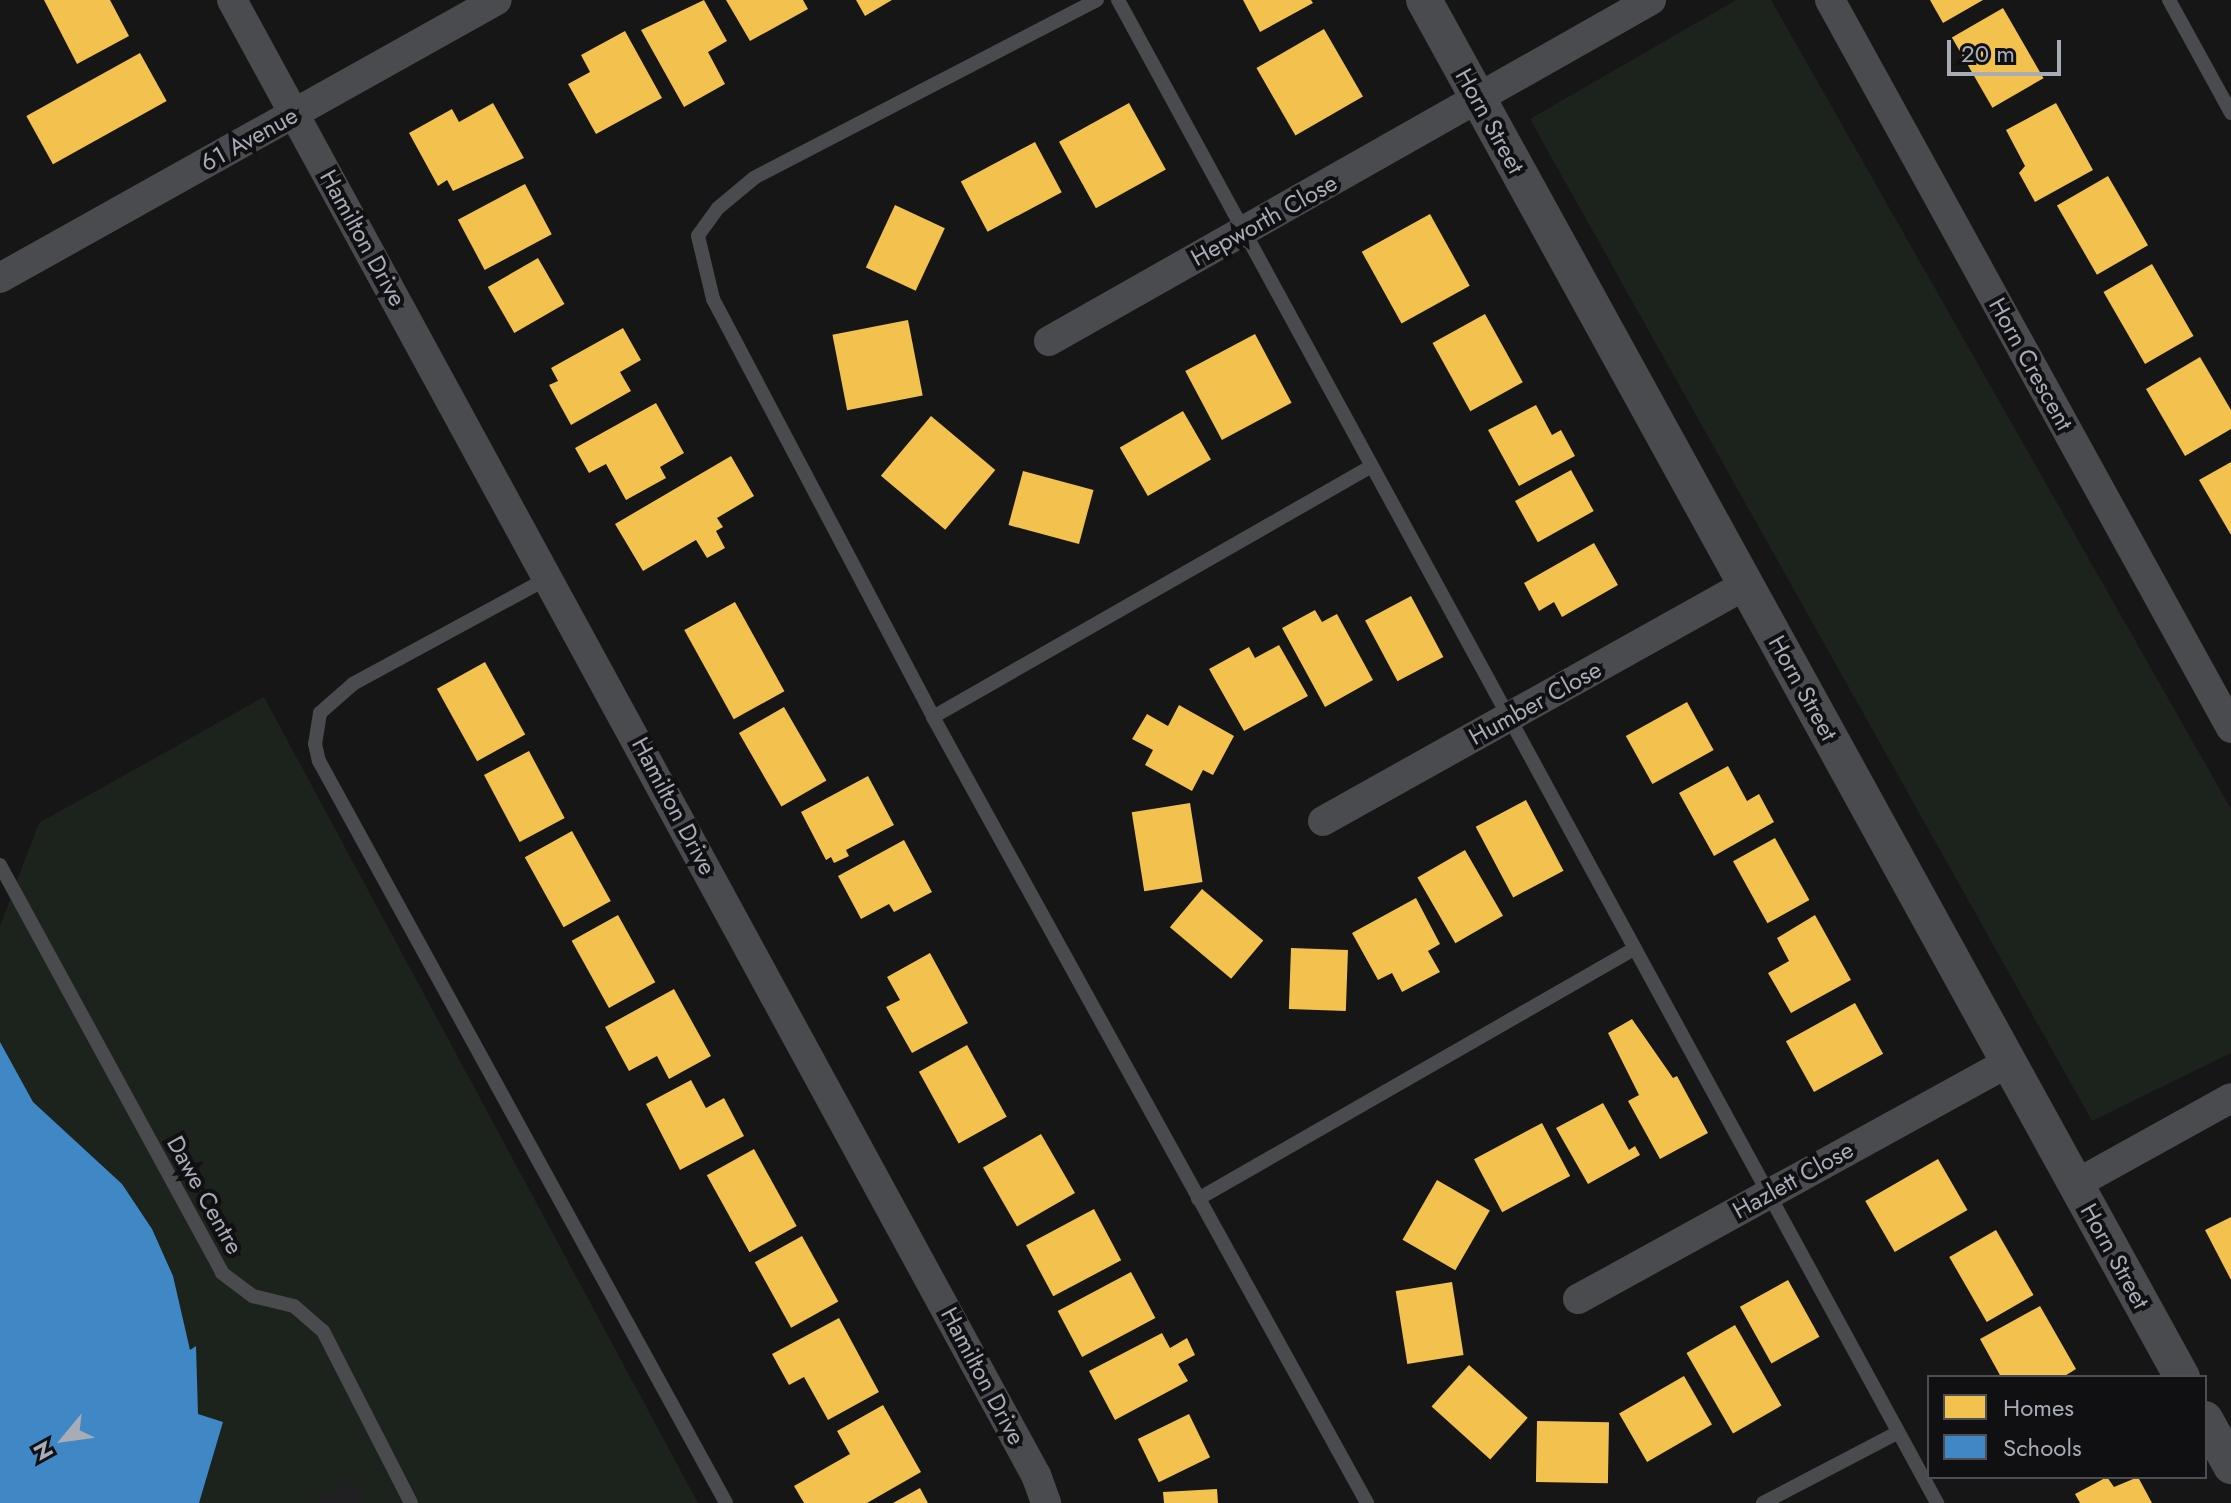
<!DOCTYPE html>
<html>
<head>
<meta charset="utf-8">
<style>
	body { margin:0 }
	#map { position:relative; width:2231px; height:1503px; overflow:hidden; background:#161616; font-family:Jost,sans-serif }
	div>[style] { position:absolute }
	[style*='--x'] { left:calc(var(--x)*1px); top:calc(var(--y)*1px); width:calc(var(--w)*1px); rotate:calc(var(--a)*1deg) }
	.built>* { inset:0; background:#202022 }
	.green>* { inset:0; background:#1c231d }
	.homes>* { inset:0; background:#f2c14e; transform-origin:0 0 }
	.schools>* { inset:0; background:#3f88c5 }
	.service>* { height:14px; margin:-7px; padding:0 7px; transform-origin:7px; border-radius:7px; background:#4a4b4f }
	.minor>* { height:30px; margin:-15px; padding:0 15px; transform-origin:15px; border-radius:15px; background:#4a4b4f }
	.tertiary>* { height:36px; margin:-18px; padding:0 18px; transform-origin:18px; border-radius:18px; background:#4a4b4f }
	span { translate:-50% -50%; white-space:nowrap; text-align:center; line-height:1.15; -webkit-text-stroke:8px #101012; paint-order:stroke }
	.street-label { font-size:24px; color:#a7acb7 }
	.legend { position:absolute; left:1927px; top:1375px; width:280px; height:104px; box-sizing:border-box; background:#101012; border:2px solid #4c4e54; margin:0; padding:10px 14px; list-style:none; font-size:24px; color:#a7acb7 }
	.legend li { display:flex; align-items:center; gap:16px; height:40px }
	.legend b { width:40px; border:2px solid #4c4e54 }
	.north { position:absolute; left:24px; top:1399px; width:80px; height:80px; -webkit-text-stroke:6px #101012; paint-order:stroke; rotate:241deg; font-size:22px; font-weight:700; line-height:32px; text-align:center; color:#a7acb7 }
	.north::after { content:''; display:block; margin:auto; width:28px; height:36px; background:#a7acb7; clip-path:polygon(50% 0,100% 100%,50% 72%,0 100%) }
	.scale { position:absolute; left:1947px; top:40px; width:114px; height:36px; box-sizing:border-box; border:4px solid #a7acb7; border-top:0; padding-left:10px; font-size:24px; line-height:28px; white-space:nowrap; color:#a7acb7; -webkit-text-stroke:6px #101012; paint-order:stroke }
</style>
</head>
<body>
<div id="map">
	<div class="built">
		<i style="clip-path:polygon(353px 1481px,364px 1503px,314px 1503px)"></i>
	</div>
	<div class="green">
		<i style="clip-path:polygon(1736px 0,1771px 0,2231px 809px,2231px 1053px,2092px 1121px,1530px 119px)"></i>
		<i style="clip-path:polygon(264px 697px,698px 1503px,364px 1503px,353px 1481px,314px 1503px,0 1503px,0 926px,39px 823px)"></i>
	</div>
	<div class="homes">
		<i style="clip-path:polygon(44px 0,110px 0,129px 36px,77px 64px)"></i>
		<i style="clip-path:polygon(704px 0,727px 41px,708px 52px,725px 84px,684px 107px,641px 30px)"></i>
		<i style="clip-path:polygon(726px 0,803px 0,808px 9px,750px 41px)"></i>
		<i style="clip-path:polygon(856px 0,892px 0,865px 16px)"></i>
		<i style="clip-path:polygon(1243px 0,1311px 0,1313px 3px,1260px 32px)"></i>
		<i style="clip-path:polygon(1930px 0,1983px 0,1943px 23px)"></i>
		<i style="left:2003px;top:8px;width:81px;height:59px;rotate:60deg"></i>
		<i style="left:1324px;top:29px;width:78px;height:78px;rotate:60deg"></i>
		<i style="clip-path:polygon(625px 31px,662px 98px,596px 134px,568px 84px,590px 72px,581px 55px)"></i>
		<i style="left:140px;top:53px;width:55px;height:130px;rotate:61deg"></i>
		<i style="clip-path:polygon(493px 103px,524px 158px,453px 191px,447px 180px,438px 186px,409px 133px,452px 109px,459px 122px)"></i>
		<i style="left:1129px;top:103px;width:76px;height:80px;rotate:61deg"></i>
		<i style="clip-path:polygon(2056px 103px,2093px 170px,2035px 202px,2019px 173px,2025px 166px,2006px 130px)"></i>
		<i style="left:1035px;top:142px;width:57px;height:84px;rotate:62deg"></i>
		<i style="left:2108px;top:176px;width:80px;height:59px;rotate:60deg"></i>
		<i style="left:525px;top:184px;width:57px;height:76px;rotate:62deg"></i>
		<i style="left:895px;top:205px;width:55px;height:69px;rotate:25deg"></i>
		<i style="left:1430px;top:214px;width:82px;height:78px;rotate:61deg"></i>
		<i style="left:538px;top:258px;width:53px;height:58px;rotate:60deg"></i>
		<i style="left:2152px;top:264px;width:83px;height:56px;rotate:60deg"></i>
		<i style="left:1485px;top:314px;width:78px;height:60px;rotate:61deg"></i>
		<i style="left:908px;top:320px;width:77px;height:77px;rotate:79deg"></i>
		<i style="clip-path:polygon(623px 328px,641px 360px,620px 372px,631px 391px,571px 425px,549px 385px,558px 381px,551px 368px)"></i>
		<i style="left:1255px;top:334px;width:78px;height:79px;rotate:62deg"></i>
		<i style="clip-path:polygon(2200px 357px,2231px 410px,2231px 429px,2185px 456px,2146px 389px)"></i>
		<i style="clip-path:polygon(656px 403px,684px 453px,660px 467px,666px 478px,626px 500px,606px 464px,589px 473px,575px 448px)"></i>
		<i style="clip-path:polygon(1536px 405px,1552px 435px,1561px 430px,1575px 456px,1519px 486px,1488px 430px)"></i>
		<i style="left:1183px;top:411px;width:56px;height:73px;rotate:60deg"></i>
		<i style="left:931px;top:416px;width:84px;height:78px;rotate:40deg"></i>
		<i style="clip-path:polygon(731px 456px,754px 496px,717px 518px,723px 527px,716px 531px,725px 548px,707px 558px,696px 540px,643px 571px,615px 524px)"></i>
		<i style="clip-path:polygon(2231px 462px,2231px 535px,2199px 480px)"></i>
		<i style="left:1571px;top:470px;width:47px;height:64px;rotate:61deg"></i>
		<i style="left:1023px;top:471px;width:73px;height:56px;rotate:15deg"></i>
		<i style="clip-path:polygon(1594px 543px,1618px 585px,1562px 617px,1554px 602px,1539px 611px,1524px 583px)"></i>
		<i style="left:1411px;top:596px;width:69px;height:52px;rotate:62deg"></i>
		<i style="left:735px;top:602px;width:102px;height:58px;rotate:61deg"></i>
		<i style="clip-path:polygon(1315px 610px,1322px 622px,1337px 614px,1373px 680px,1325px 707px,1282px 628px)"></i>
		<i style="clip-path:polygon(1279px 645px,1308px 696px,1244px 731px,1209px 669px,1249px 647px,1255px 658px)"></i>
		<i style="left:485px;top:662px;width:83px;height:55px;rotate:61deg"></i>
		<i style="left:1687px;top:702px;width:55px;height:70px;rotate:61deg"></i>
		<i style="clip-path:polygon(1179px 705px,1234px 736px,1213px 775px,1203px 770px,1192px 791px,1145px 765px,1153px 750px,1132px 739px,1147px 714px,1168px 726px)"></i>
		<i style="left:784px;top:707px;width:85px;height:52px;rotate:60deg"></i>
		<i style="left:529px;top:751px;width:76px;height:51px;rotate:62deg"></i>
		<i style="clip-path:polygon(1728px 766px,1747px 801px,1759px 794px,1774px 822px,1714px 856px,1679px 793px)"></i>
		<i style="clip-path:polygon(868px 776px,894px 825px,846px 850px,849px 856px,834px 863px,831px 857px,826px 860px,801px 812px)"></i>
		<i style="left:1526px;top:800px;width:80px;height:57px;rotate:62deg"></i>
		<i style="left:1190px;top:803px;width:80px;height:59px;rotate:81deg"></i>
		<i style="left:572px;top:831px;width:80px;height:54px;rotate:61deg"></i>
		<i style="left:1775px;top:838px;width:71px;height:48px;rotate:61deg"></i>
		<i style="clip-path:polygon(904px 840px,932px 892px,894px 912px,889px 904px,861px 919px,838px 876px)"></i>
		<i style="left:1465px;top:850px;width:76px;height:55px;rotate:60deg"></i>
		<i style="left:1202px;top:889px;width:80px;height:50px;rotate:40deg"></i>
		<i style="clip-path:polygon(1416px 898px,1440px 944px,1428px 951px,1440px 972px,1402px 992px,1392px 973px,1378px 980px,1352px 933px)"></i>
		<i style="left:618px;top:915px;width:77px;height:53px;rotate:61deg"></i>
		<i style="clip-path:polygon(1815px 915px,1851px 980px,1791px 1013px,1768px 973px,1789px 961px,1777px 938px)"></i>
		<i style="left:1291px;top:948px;width:57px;height:61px;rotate:2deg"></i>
		<i style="clip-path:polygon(930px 953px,968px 1023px,912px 1053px,886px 1007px,900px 1000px,887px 977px)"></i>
		<i style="clip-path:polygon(674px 989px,711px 1056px,669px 1079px,657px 1056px,629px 1071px,605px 1027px)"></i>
		<i style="left:1855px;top:1003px;width:58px;height:79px;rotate:61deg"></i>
		<i style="clip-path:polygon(1632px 1019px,1673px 1078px,1677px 1076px,1708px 1133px,1660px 1159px,1628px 1101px,1639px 1095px,1608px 1033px)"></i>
		<i style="left:967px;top:1045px;width:82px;height:55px;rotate:61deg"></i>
		<i style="clip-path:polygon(691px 1080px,706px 1108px,724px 1098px,744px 1136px,680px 1170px,646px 1104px)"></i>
		<i style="clip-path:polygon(1603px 1103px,1629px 1150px,1635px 1146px,1640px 1155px,1588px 1184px,1556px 1128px)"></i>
		<i style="left:1542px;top:1123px;width:60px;height:77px;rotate:62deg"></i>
		<i style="left:1041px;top:1134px;width:68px;height:67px;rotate:60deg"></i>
		<i style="left:754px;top:1149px;width:88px;height:54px;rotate:61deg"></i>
		<i style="left:1938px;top:1159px;width:59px;height:84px;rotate:60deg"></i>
		<i style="left:1437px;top:1180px;width:61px;height:69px;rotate:30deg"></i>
		<i style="left:1094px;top:1209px;width:58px;height:77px;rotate:62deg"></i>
		<i style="clip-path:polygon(2231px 1217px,2231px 1280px,2205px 1230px)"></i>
		<i style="left:1996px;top:1230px;width:75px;height:54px;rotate:60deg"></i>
		<i style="left:802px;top:1236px;width:75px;height:54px;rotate:61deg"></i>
		<i style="left:1131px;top:1272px;width:52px;height:83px;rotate:62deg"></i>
		<i style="left:1788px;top:1280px;width:65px;height:55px;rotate:61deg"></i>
		<i style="left:1452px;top:1282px;width:74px;height:57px;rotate:81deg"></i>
		<i style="clip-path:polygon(2040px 1306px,2076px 1369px,2063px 1377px,2001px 1377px,1980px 1339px)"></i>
		<i style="clip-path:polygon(839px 1318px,879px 1392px,828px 1420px,804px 1377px,789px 1385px,772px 1354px)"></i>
		<i style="left:1735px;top:1325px;width:93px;height:56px;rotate:60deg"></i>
		<i style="clip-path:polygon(1162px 1333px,1170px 1348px,1187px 1338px,1195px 1355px,1178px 1364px,1188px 1381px,1115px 1420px,1089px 1371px)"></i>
		<i style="left:1469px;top:1365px;width:79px;height:56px;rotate:42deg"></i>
		<i style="left:1684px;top:1376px;width:56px;height:75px;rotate:60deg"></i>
		<i style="clip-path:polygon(883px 1405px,921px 1472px,867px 1503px,804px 1503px,794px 1486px,850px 1454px,837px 1431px)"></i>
		<i style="left:1189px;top:1414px;width:48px;height:57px;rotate:64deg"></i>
		<i style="left:1537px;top:1421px;width:72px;height:61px;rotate:1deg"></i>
		<i style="clip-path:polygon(2107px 1477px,2114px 1487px,2138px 1477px,2152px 1503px,2080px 1503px,2075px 1494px)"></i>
		<i style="clip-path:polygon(920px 1488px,928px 1503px,893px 1503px)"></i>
		<i style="clip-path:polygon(1217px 1489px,1218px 1503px,1164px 1503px,1163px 1492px)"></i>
	</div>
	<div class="schools">
		<i style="clip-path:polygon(0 1042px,33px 1102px,122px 1184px,152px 1229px,173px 1276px,190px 1350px,196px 1346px,198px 1414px,223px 1422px,199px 1503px,0 1503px)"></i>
	</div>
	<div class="service">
		<i style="--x:1097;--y:0;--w:386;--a:152.6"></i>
		<i style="--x:754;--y:178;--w:47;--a:140.2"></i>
		<i style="--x:718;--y:208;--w:34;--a:126"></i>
		<i style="--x:698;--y:236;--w:65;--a:76.6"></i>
		<i style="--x:713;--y:299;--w:472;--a:62.2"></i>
		<i style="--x:933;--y:717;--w:898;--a:61.09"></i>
		<i style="--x:1118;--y:0;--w:1712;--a:61.41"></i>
		<i style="--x:2169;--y:0;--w:129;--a:61.2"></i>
		<i style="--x:548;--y:578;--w:222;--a:151.5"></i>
		<i style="--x:353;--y:684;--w:44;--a:138.7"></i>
		<i style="--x:320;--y:713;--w:31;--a:99"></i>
		<i style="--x:315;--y:744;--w:17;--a:77"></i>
		<i style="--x:319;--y:761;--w:846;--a:61.25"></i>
		<i style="--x:933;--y:717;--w:503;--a:-29.77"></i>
		<i style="--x:0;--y:865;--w:464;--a:61.4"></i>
		<i style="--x:222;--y:1273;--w:39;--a:37"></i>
		<i style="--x:253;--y:1296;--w:42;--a:13.7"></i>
		<i style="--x:294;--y:1306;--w:38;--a:41"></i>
		<i style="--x:323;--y:1331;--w:193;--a:62.9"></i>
		<i style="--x:1198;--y:1199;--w:503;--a:-29.83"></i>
		<i style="--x:1763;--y:1503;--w:151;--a:-27.6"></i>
	</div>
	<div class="minor">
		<i style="--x:232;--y:0;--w:1680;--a:61.41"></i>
		<i style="--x:1036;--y:1475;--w:30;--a:70"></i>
		<i style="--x:1830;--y:0;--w:831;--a:61.15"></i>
		<i style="--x:0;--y:278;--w:569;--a:-29.22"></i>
		<i style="--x:1049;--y:341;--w:692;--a:-29.53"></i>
		<i style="--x:1323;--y:821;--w:484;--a:-29.2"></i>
		<i style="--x:2076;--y:1184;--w:177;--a:-29"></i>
		<i style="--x:1578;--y:1299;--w:492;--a:-28.8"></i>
	</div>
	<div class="tertiary">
		<i style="--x:1424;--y:0;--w:1572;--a:61.17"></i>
		<i style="--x:2205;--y:1419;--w:54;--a:61"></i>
	</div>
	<div class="street-label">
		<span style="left:1490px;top:121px;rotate:61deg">Horn Street</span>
		<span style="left:249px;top:139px;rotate:-29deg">61 Avenue</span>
		<span style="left:1264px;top:220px;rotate:-29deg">Hepworth Close</span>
		<span style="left:363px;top:238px;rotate:61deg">Hamilton Drive</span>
		<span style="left:2031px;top:364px;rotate:61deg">Horn Crescent</span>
		<span style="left:1803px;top:688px;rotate:61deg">Horn Street</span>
		<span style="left:1535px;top:703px;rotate:-29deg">Humber Close</span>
		<span style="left:674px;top:806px;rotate:62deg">Hamilton Drive</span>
		<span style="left:1793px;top:1180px;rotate:-29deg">Hazlett Close</span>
		<span style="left:205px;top:1195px;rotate:61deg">Dawe Centre</span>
		<span style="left:2115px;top:1256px;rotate:61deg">Horn Street</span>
		<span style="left:983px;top:1376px;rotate:62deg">Hamilton Drive</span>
	</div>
	<ul class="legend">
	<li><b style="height:22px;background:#f2c14e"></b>Homes</li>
	<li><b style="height:22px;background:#3f88c5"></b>Schools</li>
	</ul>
	<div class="north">N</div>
	<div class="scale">20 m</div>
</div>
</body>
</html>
